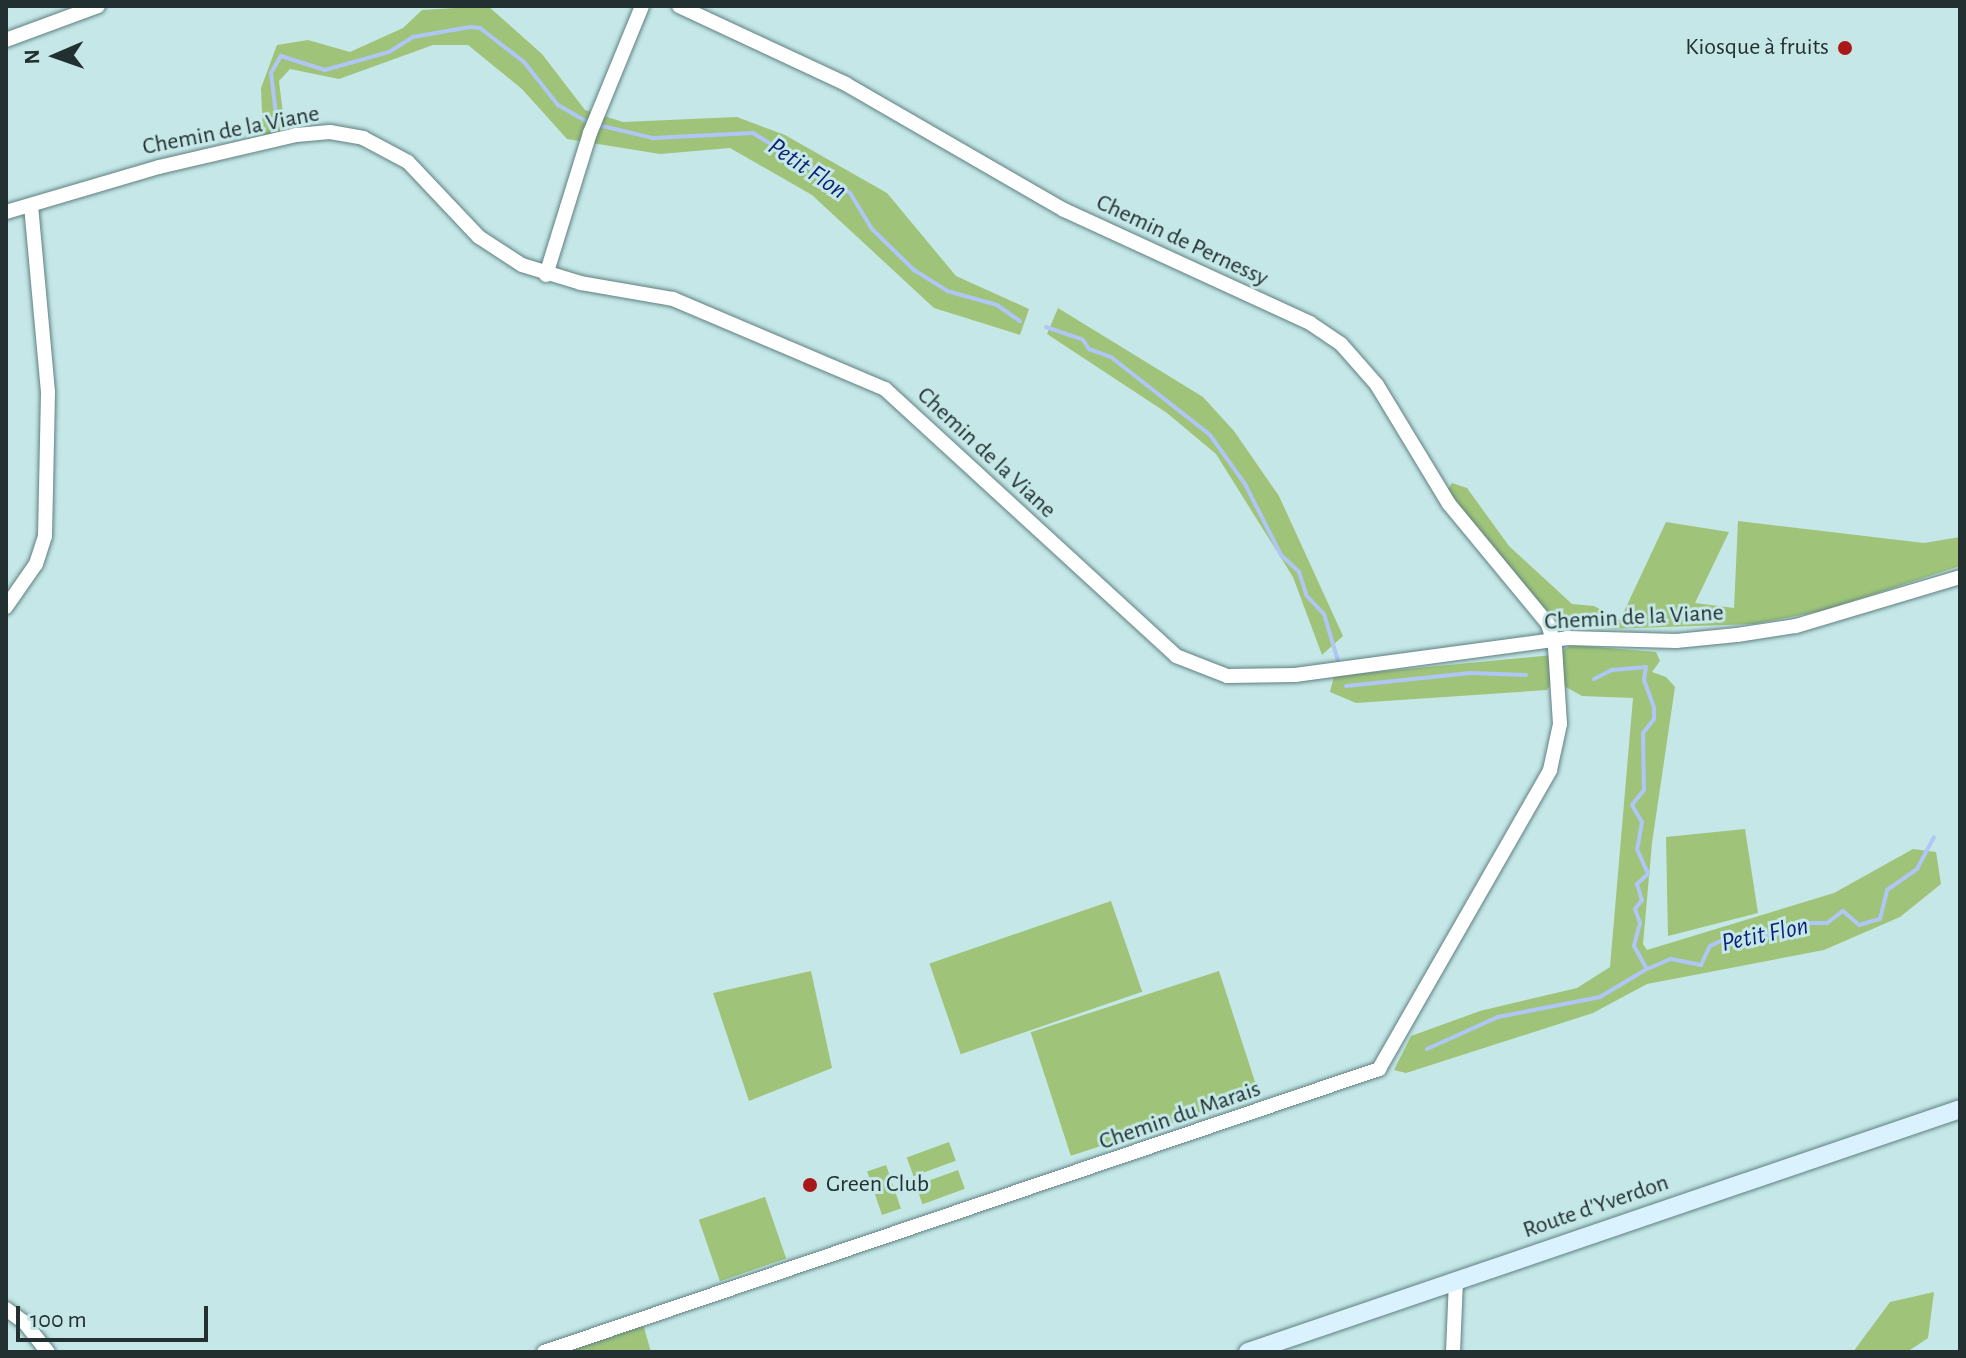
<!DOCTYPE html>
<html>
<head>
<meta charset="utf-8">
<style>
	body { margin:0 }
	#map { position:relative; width:1966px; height:1358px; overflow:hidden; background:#c5e7e7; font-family:"Alegreya Sans",sans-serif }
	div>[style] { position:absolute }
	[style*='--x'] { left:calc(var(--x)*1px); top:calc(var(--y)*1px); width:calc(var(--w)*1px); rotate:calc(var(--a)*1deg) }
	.green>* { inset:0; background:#9fc479; transform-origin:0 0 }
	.stream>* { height:4px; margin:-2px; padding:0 2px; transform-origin:2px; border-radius:2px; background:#b0c6f6 }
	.roads { filter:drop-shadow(0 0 2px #608080) drop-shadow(0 0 2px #608080) }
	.minor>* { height:14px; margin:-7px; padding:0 7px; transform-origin:7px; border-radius:7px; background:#fff }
	.secondary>* { height:18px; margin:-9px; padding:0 9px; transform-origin:9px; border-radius:9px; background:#daf2fe }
	.dots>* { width:22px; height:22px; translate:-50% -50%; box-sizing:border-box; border:4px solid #c5e7e7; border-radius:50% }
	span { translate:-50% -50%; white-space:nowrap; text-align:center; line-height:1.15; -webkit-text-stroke:6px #c5e7e7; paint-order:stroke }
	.poi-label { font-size:24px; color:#233031 }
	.right { translate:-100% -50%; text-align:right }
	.left { translate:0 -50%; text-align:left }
	.street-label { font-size:24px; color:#233031 }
	.water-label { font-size:26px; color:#0a1f76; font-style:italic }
	.frame { position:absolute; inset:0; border:8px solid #233031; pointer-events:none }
	.north { position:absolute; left:16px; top:16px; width:80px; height:80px; -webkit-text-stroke:6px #c5e7e7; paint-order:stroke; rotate:268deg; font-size:22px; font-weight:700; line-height:32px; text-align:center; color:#233031 }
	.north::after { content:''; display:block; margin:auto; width:28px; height:36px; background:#233031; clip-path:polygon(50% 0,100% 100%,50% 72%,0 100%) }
	.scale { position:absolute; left:16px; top:1306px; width:192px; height:36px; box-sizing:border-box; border:4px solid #233031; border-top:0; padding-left:10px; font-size:24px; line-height:28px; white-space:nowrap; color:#233031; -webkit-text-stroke:6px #c5e7e7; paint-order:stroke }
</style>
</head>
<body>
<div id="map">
	<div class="green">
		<i style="clip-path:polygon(488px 6px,542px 54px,585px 110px,623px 122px,737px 117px,785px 135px,887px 193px,956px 276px,1029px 309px,1020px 335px,934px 308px,812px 195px,730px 148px,660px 154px,567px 139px,522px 89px,468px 45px,433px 45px,339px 79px,290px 69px,279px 81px,285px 130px,263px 136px,261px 88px,277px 45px,308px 40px,350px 52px,403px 28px,422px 10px)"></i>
		<i style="clip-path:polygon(1058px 308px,1203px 397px,1234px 431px,1279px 496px,1343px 636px,1322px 655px,1293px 577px,1216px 454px,1167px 413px,1047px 334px)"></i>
		<i style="clip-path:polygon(1452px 483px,1467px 488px,1509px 546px,1572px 604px,1594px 606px,1620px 620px,1666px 522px,1729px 532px,1695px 603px,1734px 608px,1738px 521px,1924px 543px,1960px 537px,1960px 566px,1822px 611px,1754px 624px,1575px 630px,1556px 622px,1447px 491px)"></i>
		<i style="clip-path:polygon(1571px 645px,1656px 652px,1660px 661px,1652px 672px,1666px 677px,1675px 687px,1652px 843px,1643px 944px,1647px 950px,1834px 893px,1913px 849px,1936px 852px,1941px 884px,1900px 917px,1824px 950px,1647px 984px,1593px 1013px,1406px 1073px,1394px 1070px,1411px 1036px,1480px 1011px,1577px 988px,1610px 967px,1633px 698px,1582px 696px,1564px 686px,1562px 651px)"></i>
		<i style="clip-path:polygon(1553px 655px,1554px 680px,1547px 690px,1356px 703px,1330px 692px,1334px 676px)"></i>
		<i style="clip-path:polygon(1745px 829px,1758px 913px,1668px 936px,1666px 837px)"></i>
		<i style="left:1111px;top:901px;width:96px;height:192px;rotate:71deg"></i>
		<i style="clip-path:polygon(811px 971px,832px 1068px,749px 1101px,713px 993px)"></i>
		<i style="left:1219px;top:971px;width:130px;height:198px;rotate:72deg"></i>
		<i style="left:949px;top:1142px;width:20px;height:45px;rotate:70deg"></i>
		<i style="left:886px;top:1165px;width:46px;height:20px;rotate:71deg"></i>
		<i style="left:958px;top:1170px;width:20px;height:45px;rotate:70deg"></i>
		<i style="left:765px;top:1197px;width:65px;height:70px;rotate:71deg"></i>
		<i style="clip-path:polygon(1934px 1292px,1928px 1338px,1907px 1352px,1853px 1352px,1890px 1302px)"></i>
		<i style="clip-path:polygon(643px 1324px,651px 1352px,560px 1352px)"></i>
	</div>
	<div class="stream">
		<i style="--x:276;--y:114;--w:41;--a:-97"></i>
		<i style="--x:271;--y:73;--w:20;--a:-60"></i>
		<i style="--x:281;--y:56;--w:46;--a:17.7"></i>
		<i style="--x:325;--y:70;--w:66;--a:-15.7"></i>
		<i style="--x:389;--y:52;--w:28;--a:-32"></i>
		<i style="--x:413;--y:37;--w:58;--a:-10"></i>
		<i style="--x:470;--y:27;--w:10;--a:6"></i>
		<i style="--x:480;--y:28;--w:56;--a:37.7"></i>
		<i style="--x:524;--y:62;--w:55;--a:51.7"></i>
		<i style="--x:558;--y:105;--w:36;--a:30"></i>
		<i style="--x:598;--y:125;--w:57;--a:13.3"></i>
		<i style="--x:653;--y:138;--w:100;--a:-2.9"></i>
		<i style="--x:753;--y:133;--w:114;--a:31.7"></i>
		<i style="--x:850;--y:193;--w:42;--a:58.6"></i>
		<i style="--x:872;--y:229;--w:59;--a:44.3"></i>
		<i style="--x:914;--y:270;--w:39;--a:32"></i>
		<i style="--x:947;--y:291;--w:52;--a:15.6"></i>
		<i style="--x:997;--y:305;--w:28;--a:35"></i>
		<i style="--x:1046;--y:327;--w:39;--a:19"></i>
		<i style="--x:1083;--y:340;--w:11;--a:56"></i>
		<i style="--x:1089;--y:349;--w:23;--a:20"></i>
		<i style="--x:1111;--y:357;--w:126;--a:38.2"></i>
		<i style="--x:1210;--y:435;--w:60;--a:54.5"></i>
		<i style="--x:1245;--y:484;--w:80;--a:63.1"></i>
		<i style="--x:1281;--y:555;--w:25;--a:43"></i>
		<i style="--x:1299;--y:572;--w:25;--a:72"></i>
		<i style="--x:1307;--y:596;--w:25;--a:47"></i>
		<i style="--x:1324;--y:614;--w:52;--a:73.3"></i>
		<i style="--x:1594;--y:679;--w:20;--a:-27"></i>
		<i style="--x:1612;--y:670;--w:34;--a:-5"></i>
		<i style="--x:1646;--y:667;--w:13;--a:99"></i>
		<i style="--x:1644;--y:680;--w:30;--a:70"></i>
		<i style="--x:1654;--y:708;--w:11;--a:90"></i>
		<i style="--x:1654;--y:719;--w:18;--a:128"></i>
		<i style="--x:1643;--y:733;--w:57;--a:89"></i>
		<i style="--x:1644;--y:790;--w:19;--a:129"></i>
		<i style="--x:1632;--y:805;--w:20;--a:60"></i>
		<i style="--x:1642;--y:822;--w:27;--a:100"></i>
		<i style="--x:1637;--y:849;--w:27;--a:66"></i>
		<i style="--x:1648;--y:874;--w:15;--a:138"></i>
		<i style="--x:1637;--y:884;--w:17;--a:73"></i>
		<i style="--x:1642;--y:900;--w:11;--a:128"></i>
		<i style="--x:1635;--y:909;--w:15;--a:70"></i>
		<i style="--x:1640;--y:923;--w:24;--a:105"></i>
		<i style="--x:1634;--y:946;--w:26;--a:61"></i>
		<i style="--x:1647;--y:969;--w:26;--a:-23"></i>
		<i style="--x:1671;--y:959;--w:31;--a:11"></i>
		<i style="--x:1701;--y:965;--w:21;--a:-65"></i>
		<i style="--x:1710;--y:946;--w:21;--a:-25"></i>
		<i style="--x:1729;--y:937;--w:55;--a:-3.1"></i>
		<i style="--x:1784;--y:934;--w:24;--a:-28"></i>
		<i style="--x:1805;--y:923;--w:22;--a:0"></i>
		<i style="--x:1827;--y:923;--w:20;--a:-37"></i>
		<i style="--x:1843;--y:911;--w:21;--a:41"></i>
		<i style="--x:1859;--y:925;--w:22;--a:-16"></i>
		<i style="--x:1880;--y:919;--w:30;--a:-76"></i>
		<i style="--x:1887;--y:890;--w:37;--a:-35"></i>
		<i style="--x:1917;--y:869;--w:36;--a:-62"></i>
		<i style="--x:1346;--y:686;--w:125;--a:-6"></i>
		<i style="--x:1470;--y:673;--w:56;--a:2"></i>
		<i style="--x:1427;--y:1049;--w:78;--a:-24.3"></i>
		<i style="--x:1498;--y:1017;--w:104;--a:-11.1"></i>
		<i style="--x:1600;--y:997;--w:55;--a:-30.8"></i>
	</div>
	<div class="roads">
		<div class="minor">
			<i style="--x:6;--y:40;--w:98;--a:-20.3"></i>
			<i style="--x:6;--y:212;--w:159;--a:-16.4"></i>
			<i style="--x:159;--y:167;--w:141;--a:-13.1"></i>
			<i style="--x:296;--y:135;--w:34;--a:-5"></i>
			<i style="--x:330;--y:132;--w:34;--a:10"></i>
			<i style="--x:363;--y:138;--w:51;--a:28.1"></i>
			<i style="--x:408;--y:162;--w:103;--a:46.6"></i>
			<i style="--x:479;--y:237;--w:51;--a:33.1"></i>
			<i style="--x:522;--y:265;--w:62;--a:17"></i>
			<i style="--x:581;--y:283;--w:93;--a:9.9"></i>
			<i style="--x:673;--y:299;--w:230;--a:23"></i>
			<i style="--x:885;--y:389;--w:395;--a:42.5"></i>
			<i style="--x:1176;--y:656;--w:55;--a:21.4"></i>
			<i style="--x:1227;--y:676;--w:68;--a:-0.8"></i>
			<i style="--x:1295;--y:675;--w:275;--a:-7.7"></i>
			<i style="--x:1567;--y:638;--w:109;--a:1.6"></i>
			<i style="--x:1676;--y:641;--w:61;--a:-5.6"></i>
			<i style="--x:1737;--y:635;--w:60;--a:-8.7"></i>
			<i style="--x:1796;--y:626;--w:171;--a:-16.6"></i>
			<i style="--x:546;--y:275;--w:149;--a:-72.8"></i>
			<i style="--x:590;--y:133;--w:137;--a:-67.7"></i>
			<i style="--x:6;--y:607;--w:52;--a:-55.1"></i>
			<i style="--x:36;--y:564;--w:29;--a:-72"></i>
			<i style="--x:45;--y:536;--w:144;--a:-88.8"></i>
			<i style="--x:48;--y:392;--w:187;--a:-95.2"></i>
			<i style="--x:6;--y:1309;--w:24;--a:36"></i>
			<i style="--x:25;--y:1323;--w:37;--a:52"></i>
			<i style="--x:544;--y:1352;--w:882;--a:-18.72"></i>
			<i style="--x:1379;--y:1069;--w:344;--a:-60.2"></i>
			<i style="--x:1550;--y:770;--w:47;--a:-77.7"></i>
			<i style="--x:1560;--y:724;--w:77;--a:-93.7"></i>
			<i style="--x:1555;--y:647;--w:24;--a:-107"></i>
			<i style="--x:1548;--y:624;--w:156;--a:-129.5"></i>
			<i style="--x:1449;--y:504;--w:139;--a:-121.2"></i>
			<i style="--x:1377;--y:385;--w:55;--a:-131.3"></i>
			<i style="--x:1341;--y:344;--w:37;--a:-146"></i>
			<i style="--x:1310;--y:323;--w:271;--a:-155.3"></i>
			<i style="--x:1064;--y:210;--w:252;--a:-150"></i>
			<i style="--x:846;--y:84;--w:184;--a:-155"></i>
			<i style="--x:1453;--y:1352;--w:72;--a:-87.6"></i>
		</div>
		<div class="secondary">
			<i style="--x:1248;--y:1352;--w:752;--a:-18.84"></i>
		</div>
	</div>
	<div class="dots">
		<i style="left:1845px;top:48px;background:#aa1718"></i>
		<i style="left:810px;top:1185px;background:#aa1718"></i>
	</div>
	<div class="poi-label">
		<span class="right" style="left:1829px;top:48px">Kiosque à fruits</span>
		<span class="left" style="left:826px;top:1185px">Green Club</span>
	</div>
	<div class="street-label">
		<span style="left:231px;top:131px;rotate:-11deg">Chemin de la Viane</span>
		<span style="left:1182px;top:241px;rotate:25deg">Chemin de Pernessy</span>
		<span style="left:986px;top:453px;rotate:43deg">Chemin de la Viane</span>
		<span style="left:1634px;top:618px;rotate:-3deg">Chemin de la Viane</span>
		<span style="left:1180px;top:1116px;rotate:-19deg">Chemin du Marais</span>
		<span style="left:1596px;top:1207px;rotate:-19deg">Route d'Yverdon</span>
	</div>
	<div class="water-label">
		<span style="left:807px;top:169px;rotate:34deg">Petit Flon</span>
		<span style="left:1765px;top:935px;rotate:-12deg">Petit Flon</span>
	</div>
	<div class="frame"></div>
	<div class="north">N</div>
	<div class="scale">100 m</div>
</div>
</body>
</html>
